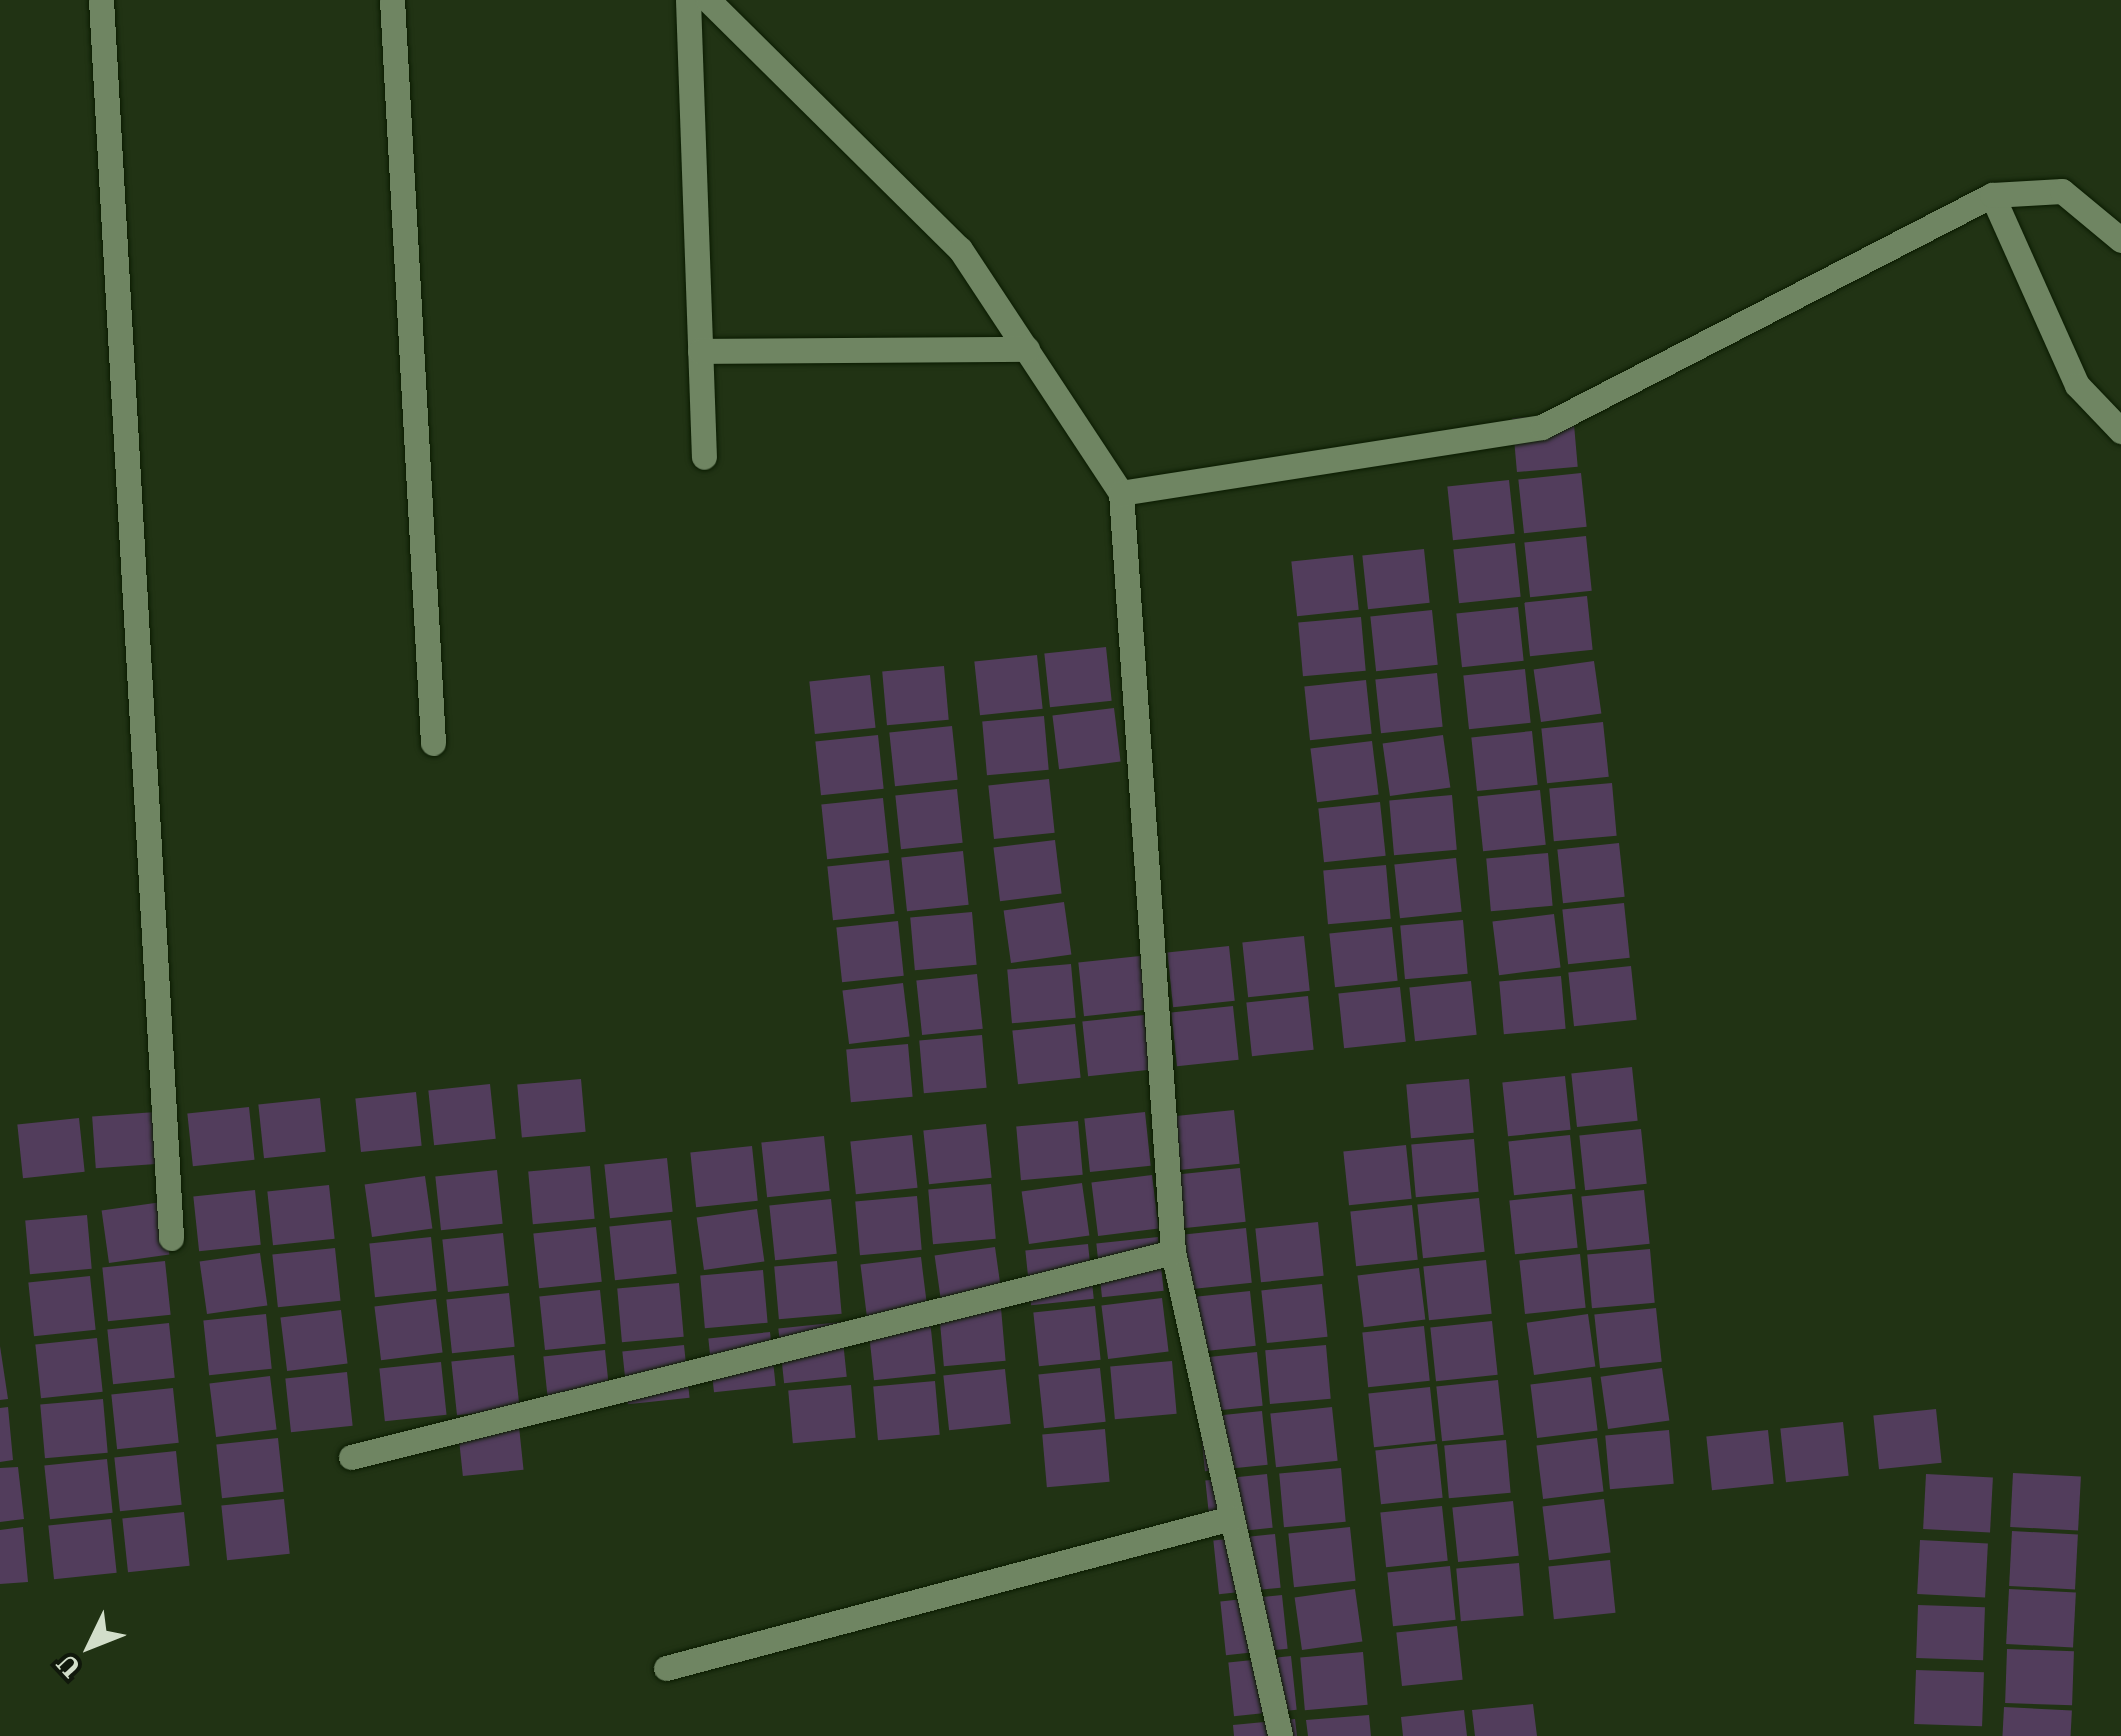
<!DOCTYPE html>
<html>
<head>
<meta charset="utf-8">
<style>
	body { margin:0 }
	#map { position:relative; width:2121px; height:1736px; overflow:hidden; background:#213314; font-family:"Source Serif 4",serif }
	div>[style] { position:absolute }
	[style*='--x'] { left:calc(var(--x)*1px); top:calc(var(--y)*1px); width:calc(var(--w)*1px); rotate:calc(var(--a)*1deg) }
	.building>* { inset:0; background:#523d5c; transform-origin:0 0 }
	.roads { filter:drop-shadow(0 0 2px #0a1b00) drop-shadow(0 0 2px #0a1b00) }
	.minor>* { height:25px; margin:-12.5px; padding:0 12.5px; transform-origin:12.5px; border-radius:12.5px; background:#6f8562 }
	span { translate:-50% -50%; white-space:nowrap; text-align:center; line-height:1.15; -webkit-text-stroke:8px #10180b; paint-order:stroke }
	.north { position:absolute; left:40px; top:1596px; width:100px; height:100px; -webkit-text-stroke:8px #10180b; paint-order:stroke; rotate:227deg; font-size:28px; font-weight:700; line-height:40px; text-align:center; color:#d2deca }
	.north::after { content:''; display:block; margin:auto; width:35px; height:45px; background:#d2deca; clip-path:polygon(50% 0,100% 100%,50% 72%,0 100%) }
</style>
</head>
<body>
<div id="map">
	<div class="building">
		<i style="left:1573px;top:413px;width:54px;height:61px;rotate:85deg"></i>
		<i style="left:1581px;top:473px;width:54px;height:63px;rotate:84deg"></i>
		<i style="left:1509px;top:480px;width:54px;height:62px;rotate:84deg"></i>
		<i style="left:1586px;top:536px;width:55px;height:62px;rotate:84deg"></i>
		<i style="left:1515px;top:543px;width:54px;height:62px;rotate:84deg"></i>
		<i style="left:1424px;top:549px;width:54px;height:62px;rotate:84deg"></i>
		<i style="left:1353px;top:555px;width:55px;height:62px;rotate:84deg"></i>
		<i style="left:1587px;top:596px;width:54px;height:63px;rotate:84deg"></i>
		<i style="left:1518px;top:607px;width:54px;height:62px;rotate:84deg"></i>
		<i style="left:1432px;top:610px;width:55px;height:62px;rotate:84deg"></i>
		<i style="left:1361px;top:617px;width:54px;height:63px;rotate:85deg"></i>
		<i style="left:1106px;top:647px;width:54px;height:62px;rotate:84deg"></i>
		<i style="left:1037px;top:655px;width:54px;height:63px;rotate:84deg"></i>
		<i style="left:1594px;top:661px;width:53px;height:61px;rotate:82deg"></i>
		<i style="left:944px;top:666px;width:54px;height:62px;rotate:85deg"></i>
		<i style="left:1525px;top:669px;width:54px;height:62px;rotate:84deg"></i>
		<i style="left:1437px;top:673px;width:54px;height:62px;rotate:84deg"></i>
		<i style="left:870px;top:675px;width:53px;height:61px;rotate:84deg"></i>
		<i style="left:1366px;top:680px;width:54px;height:62px;rotate:84deg"></i>
		<i style="left:1114px;top:708px;width:54px;height:62px;rotate:83deg"></i>
		<i style="left:1044px;top:716px;width:54px;height:62px;rotate:85deg"></i>
		<i style="left:1603px;top:722px;width:55px;height:62px;rotate:84deg"></i>
		<i style="left:952px;top:726px;width:54px;height:63px;rotate:84deg"></i>
		<i style="left:1532px;top:731px;width:54px;height:61px;rotate:84deg"></i>
		<i style="left:878px;top:735px;width:54px;height:63px;rotate:84deg"></i>
		<i style="left:1443px;top:735px;width:53px;height:61px;rotate:82deg"></i>
		<i style="left:1372px;top:741px;width:54px;height:62px;rotate:83deg"></i>
		<i style="left:1049px;top:779px;width:54px;height:61px;rotate:84deg"></i>
		<i style="left:1612px;top:783px;width:53px;height:63px;rotate:85deg"></i>
		<i style="left:957px;top:789px;width:54px;height:62px;rotate:84deg"></i>
		<i style="left:1540px;top:790px;width:55px;height:63px;rotate:84deg"></i>
		<i style="left:1452px;top:795px;width:55px;height:63px;rotate:85deg"></i>
		<i style="left:883px;top:798px;width:55px;height:62px;rotate:84deg"></i>
		<i style="left:1380px;top:802px;width:54px;height:62px;rotate:84deg"></i>
		<i style="left:1055px;top:840px;width:54px;height:62px;rotate:83deg"></i>
		<i style="left:1619px;top:843px;width:54px;height:62px;rotate:84deg"></i>
		<i style="left:963px;top:851px;width:54px;height:62px;rotate:84deg"></i>
		<i style="left:1548px;top:853px;width:53px;height:62px;rotate:85deg"></i>
		<i style="left:1456px;top:858px;width:54px;height:62px;rotate:84deg"></i>
		<i style="left:889px;top:860px;width:54px;height:62px;rotate:84deg"></i>
		<i style="left:1386px;top:865px;width:54px;height:63px;rotate:85deg"></i>
		<i style="left:1064px;top:902px;width:53px;height:61px;rotate:82deg"></i>
		<i style="left:1624px;top:903px;width:55px;height:62px;rotate:84deg"></i>
		<i style="left:972px;top:912px;width:53px;height:62px;rotate:85deg"></i>
		<i style="left:1554px;top:914px;width:54px;height:62px;rotate:83deg"></i>
		<i style="left:1463px;top:920px;width:54px;height:63px;rotate:85deg"></i>
		<i style="left:898px;top:921px;width:55px;height:62px;rotate:84deg"></i>
		<i style="left:1392px;top:927px;width:54px;height:63px;rotate:84deg"></i>
		<i style="left:1304px;top:936px;width:55px;height:62px;rotate:84deg"></i>
		<i style="left:1229px;top:946px;width:55px;height:62px;rotate:84deg"></i>
		<i style="left:1140px;top:956px;width:54px;height:62px;rotate:84deg"></i>
		<i style="left:1071px;top:964px;width:54px;height:64px;rotate:85deg"></i>
		<i style="left:1631px;top:966px;width:54px;height:63px;rotate:84deg"></i>
		<i style="left:977px;top:974px;width:55px;height:61px;rotate:84deg"></i>
		<i style="left:1561px;top:976px;width:53px;height:62px;rotate:85deg"></i>
		<i style="left:1471px;top:981px;width:54px;height:62px;rotate:84deg"></i>
		<i style="left:903px;top:983px;width:54px;height:61px;rotate:83deg"></i>
		<i style="left:1400px;top:987px;width:55px;height:62px;rotate:84deg"></i>
		<i style="left:1308px;top:996px;width:54px;height:62px;rotate:84deg"></i>
		<i style="left:1233px;top:1006px;width:54px;height:62px;rotate:84deg"></i>
		<i style="left:1144px;top:1015px;width:55px;height:62px;rotate:84deg"></i>
		<i style="left:1075px;top:1024px;width:54px;height:63px;rotate:84deg"></i>
		<i style="left:982px;top:1035px;width:53px;height:63px;rotate:85deg"></i>
		<i style="left:908px;top:1044px;width:53px;height:62px;rotate:85deg"></i>
		<i style="left:1632px;top:1067px;width:54px;height:61px;rotate:84deg"></i>
		<i style="left:1565px;top:1076px;width:54px;height:63px;rotate:84deg"></i>
		<i style="left:581px;top:1079px;width:53px;height:64px;rotate:85deg"></i>
		<i style="left:1469px;top:1079px;width:54px;height:63px;rotate:85deg"></i>
		<i style="left:490px;top:1084px;width:55px;height:62px;rotate:84deg"></i>
		<i style="left:416px;top:1092px;width:54px;height:61px;rotate:84deg"></i>
		<i style="left:320px;top:1098px;width:54px;height:62px;rotate:84deg"></i>
		<i style="left:249px;top:1107px;width:53px;height:62px;rotate:84deg"></i>
		<i style="left:1234px;top:1110px;width:54px;height:63px;rotate:84deg"></i>
		<i style="left:156px;top:1112px;width:52px;height:64px;rotate:86deg"></i>
		<i style="left:1145px;top:1112px;width:54px;height:61px;rotate:84deg"></i>
		<i style="left:79px;top:1118px;width:54px;height:62px;rotate:84deg"></i>
		<i style="left:1078px;top:1121px;width:54px;height:62px;rotate:85deg"></i>
		<i style="left:986px;top:1124px;width:54px;height:63px;rotate:84deg"></i>
		<i style="left:1641px;top:1129px;width:55px;height:62px;rotate:84deg"></i>
		<i style="left:912px;top:1135px;width:53px;height:62px;rotate:84deg"></i>
		<i style="left:1570px;top:1135px;width:54px;height:62px;rotate:84deg"></i>
		<i style="left:824px;top:1136px;width:55px;height:63px;rotate:84deg"></i>
		<i style="left:1474px;top:1139px;width:53px;height:63px;rotate:85deg"></i>
		<i style="left:1406px;top:1145px;width:54px;height:63px;rotate:84deg"></i>
		<i style="left:752px;top:1146px;width:55px;height:62px;rotate:84deg"></i>
		<i style="left:667px;top:1158px;width:54px;height:63px;rotate:84deg"></i>
		<i style="left:590px;top:1166px;width:53px;height:62px;rotate:85deg"></i>
		<i style="left:1240px;top:1168px;width:54px;height:63px;rotate:84deg"></i>
		<i style="left:497px;top:1170px;width:54px;height:62px;rotate:84deg"></i>
		<i style="left:1152px;top:1175px;width:54px;height:61px;rotate:83deg"></i>
		<i style="left:425px;top:1176px;width:53px;height:61px;rotate:82deg"></i>
		<i style="left:1082px;top:1183px;width:53px;height:61px;rotate:82deg"></i>
		<i style="left:991px;top:1184px;width:55px;height:63px;rotate:85deg"></i>
		<i style="left:329px;top:1185px;width:54px;height:62px;rotate:84deg"></i>
		<i style="left:255px;top:1190px;width:55px;height:62px;rotate:84deg"></i>
		<i style="left:1644px;top:1190px;width:54px;height:63px;rotate:84deg"></i>
		<i style="left:1572px;top:1194px;width:54px;height:63px;rotate:84deg"></i>
		<i style="left:917px;top:1196px;width:54px;height:62px;rotate:85deg"></i>
		<i style="left:1479px;top:1198px;width:54px;height:62px;rotate:84deg"></i>
		<i style="left:831px;top:1199px;width:55px;height:62px;rotate:84deg"></i>
		<i style="left:162px;top:1202px;width:53px;height:61px;rotate:82deg"></i>
		<i style="left:1412px;top:1205px;width:55px;height:62px;rotate:84deg"></i>
		<i style="left:757px;top:1209px;width:53px;height:61px;rotate:82deg"></i>
		<i style="left:87px;top:1215px;width:54px;height:62px;rotate:85deg"></i>
		<i style="left:671px;top:1220px;width:54px;height:62px;rotate:84deg"></i>
		<i style="left:1318px;top:1222px;width:54px;height:63px;rotate:84deg"></i>
		<i style="left:596px;top:1227px;width:55px;height:63px;rotate:84deg"></i>
		<i style="left:1246px;top:1228px;width:55px;height:62px;rotate:84deg"></i>
		<i style="left:503px;top:1233px;width:53px;height:61px;rotate:84deg"></i>
		<i style="left:431px;top:1237px;width:54px;height:62px;rotate:84deg"></i>
		<i style="left:1158px;top:1237px;width:54px;height:62px;rotate:84deg"></i>
		<i style="left:1088px;top:1244px;width:55px;height:63px;rotate:84deg"></i>
		<i style="left:995px;top:1247px;width:53px;height:61px;rotate:82deg"></i>
		<i style="left:335px;top:1248px;width:53px;height:63px;rotate:84deg"></i>
		<i style="left:1650px;top:1249px;width:54px;height:63px;rotate:85deg"></i>
		<i style="left:260px;top:1253px;width:53px;height:61px;rotate:82deg"></i>
		<i style="left:1580px;top:1254px;width:54px;height:61px;rotate:84deg"></i>
		<i style="left:921px;top:1257px;width:54px;height:61px;rotate:83deg"></i>
		<i style="left:1486px;top:1260px;width:54px;height:63px;rotate:84deg"></i>
		<i style="left:165px;top:1261px;width:54px;height:63px;rotate:84deg"></i>
		<i style="left:837px;top:1261px;width:53px;height:63px;rotate:85deg"></i>
		<i style="left:1419px;top:1268px;width:52px;height:62px;rotate:83deg"></i>
		<i style="left:763px;top:1270px;width:53px;height:63px;rotate:85deg"></i>
		<i style="left:90px;top:1276px;width:54px;height:62px;rotate:84deg"></i>
		<i style="left:679px;top:1283px;width:54px;height:62px;rotate:85deg"></i>
		<i style="left:1322px;top:1284px;width:53px;height:61px;rotate:84deg"></i>
		<i style="left:600px;top:1290px;width:54px;height:61px;rotate:84deg"></i>
		<i style="left:1250px;top:1291px;width:55px;height:62px;rotate:84deg"></i>
		<i style="left:509px;top:1293px;width:54px;height:63px;rotate:84deg"></i>
		<i style="left:1162px;top:1298px;width:54px;height:61px;rotate:83deg"></i>
		<i style="left:436px;top:1299px;width:54px;height:62px;rotate:83deg"></i>
		<i style="left:1095px;top:1306px;width:54px;height:62px;rotate:84deg"></i>
		<i style="left:1001px;top:1308px;width:53px;height:62px;rotate:85deg"></i>
		<i style="left:1656px;top:1308px;width:54px;height:62px;rotate:84deg"></i>
		<i style="left:341px;top:1310px;width:54px;height:61px;rotate:83deg"></i>
		<i style="left:266px;top:1314px;width:55px;height:63px;rotate:84deg"></i>
		<i style="left:1588px;top:1314px;width:53px;height:62px;rotate:82deg"></i>
		<i style="left:930px;top:1320px;width:54px;height:62px;rotate:84deg"></i>
		<i style="left:1492px;top:1321px;width:54px;height:62px;rotate:84deg"></i>
		<i style="left:841px;top:1322px;width:55px;height:63px;rotate:84deg"></i>
		<i style="left:169px;top:1323px;width:55px;height:62px;rotate:84deg"></i>
		<i style="left:1424px;top:1326px;width:55px;height:62px;rotate:84deg"></i>
		<i style="left:770px;top:1332px;width:54px;height:62px;rotate:84deg"></i>
		<i style="left:97px;top:1338px;width:54px;height:62px;rotate:84deg"></i>
		<i style="left:684px;top:1345px;width:53px;height:62px;rotate:84deg"></i>
		<i style="left:1326px;top:1345px;width:54px;height:61px;rotate:85deg"></i>
		<i style="clip-path:polygon(0 1346px,8px 1399px,0 1400px)"></i>
		<i style="left:605px;top:1350px;width:54px;height:62px;rotate:84deg"></i>
		<i style="left:1257px;top:1352px;width:54px;height:63px;rotate:84deg"></i>
		<i style="left:514px;top:1355px;width:54px;height:63px;rotate:84deg"></i>
		<i style="left:1172px;top:1361px;width:53px;height:62px;rotate:85deg"></i>
		<i style="left:441px;top:1362px;width:53px;height:62px;rotate:84deg"></i>
		<i style="left:1100px;top:1368px;width:54px;height:62px;rotate:84deg"></i>
		<i style="left:1662px;top:1368px;width:53px;height:62px;rotate:82deg"></i>
		<i style="left:1005px;top:1369px;width:55px;height:62px;rotate:84deg"></i>
		<i style="left:347px;top:1372px;width:54px;height:62px;rotate:84deg"></i>
		<i style="left:270px;top:1376px;width:54px;height:61px;rotate:83deg"></i>
		<i style="left:1591px;top:1377px;width:54px;height:61px;rotate:83deg"></i>
		<i style="left:1498px;top:1380px;width:55px;height:62px;rotate:84deg"></i>
		<i style="left:935px;top:1381px;width:54px;height:62px;rotate:85deg"></i>
		<i style="left:851px;top:1385px;width:53px;height:63px;rotate:85deg"></i>
		<i style="left:1430px;top:1387px;width:54px;height:62px;rotate:84deg"></i>
		<i style="left:173px;top:1388px;width:55px;height:62px;rotate:84deg"></i>
		<i style="left:103px;top:1399px;width:54px;height:63px;rotate:85deg"></i>
		<i style="clip-path:polygon(8px 1407px,13px 1460px,0 1462px,0 1408px)"></i>
		<i style="left:1332px;top:1407px;width:54px;height:62px;rotate:84deg"></i>
		<i style="left:1936px;top:1409px;width:54px;height:63px;rotate:84deg"></i>
		<i style="left:1262px;top:1411px;width:54px;height:63px;rotate:84deg"></i>
		<i style="left:518px;top:1417px;width:53px;height:61px;rotate:84deg"></i>
		<i style="left:1843px;top:1422px;width:54px;height:63px;rotate:84deg"></i>
		<i style="left:1105px;top:1429px;width:53px;height:63px;rotate:85deg"></i>
		<i style="left:1669px;top:1430px;width:54px;height:64px;rotate:85deg"></i>
		<i style="left:1768px;top:1430px;width:54px;height:62px;rotate:84deg"></i>
		<i style="left:278px;top:1438px;width:54px;height:62px;rotate:84deg"></i>
		<i style="left:1597px;top:1438px;width:54px;height:61px;rotate:83deg"></i>
		<i style="left:1506px;top:1440px;width:53px;height:62px;rotate:85deg"></i>
		<i style="left:1437px;top:1444px;width:54px;height:62px;rotate:84deg"></i>
		<i style="left:176px;top:1451px;width:54px;height:62px;rotate:84deg"></i>
		<i style="left:107px;top:1459px;width:54px;height:63px;rotate:84deg"></i>
		<i style="clip-path:polygon(18px 1467px,24px 1519px,0 1522px,0 1468px)"></i>
		<i style="left:1341px;top:1468px;width:54px;height:62px;rotate:85deg"></i>
		<i style="left:2013px;top:1473px;width:68px;height:54px;rotate:3deg"></i>
		<i style="left:1267px;top:1474px;width:54px;height:62px;rotate:84deg"></i>
		<i style="left:1926px;top:1474px;width:67px;height:55px;rotate:3deg"></i>
		<i style="left:284px;top:1499px;width:55px;height:63px;rotate:84deg"></i>
		<i style="left:1604px;top:1499px;width:54px;height:62px;rotate:83deg"></i>
		<i style="left:1513px;top:1501px;width:55px;height:61px;rotate:84deg"></i>
		<i style="left:1442px;top:1506px;width:55px;height:62px;rotate:84deg"></i>
		<i style="left:184px;top:1512px;width:54px;height:62px;rotate:84deg"></i>
		<i style="left:111px;top:1519px;width:54px;height:63px;rotate:84deg"></i>
		<i style="clip-path:polygon(23px 1527px,28px 1582px,0 1584px,0 1530px)"></i>
		<i style="left:1350px;top:1527px;width:54px;height:62px;rotate:84deg"></i>
		<i style="left:2012px;top:1531px;width:66px;height:55px;rotate:3deg"></i>
		<i style="left:1275px;top:1534px;width:54px;height:62px;rotate:84deg"></i>
		<i style="left:1920px;top:1540px;width:68px;height:54px;rotate:3deg"></i>
		<i style="left:1610px;top:1560px;width:53px;height:62px;rotate:84deg"></i>
		<i style="left:1519px;top:1563px;width:53px;height:63px;rotate:85deg"></i>
		<i style="left:1450px;top:1566px;width:54px;height:63px;rotate:84deg"></i>
		<i style="left:1355px;top:1589px;width:53px;height:61px;rotate:82deg"></i>
		<i style="left:2009px;top:1589px;width:67px;height:55px;rotate:3deg"></i>
		<i style="left:1282px;top:1595px;width:54px;height:62px;rotate:84deg"></i>
		<i style="left:1918px;top:1605px;width:67px;height:53px;rotate:2deg"></i>
		<i style="left:1457px;top:1626px;width:54px;height:61px;rotate:84deg"></i>
		<i style="left:2007px;top:1649px;width:67px;height:54px;rotate:2deg"></i>
		<i style="left:1363px;top:1652px;width:53px;height:63px;rotate:85deg"></i>
		<i style="left:1291px;top:1656px;width:54px;height:63px;rotate:84deg"></i>
		<i style="left:1916px;top:1670px;width:68px;height:54px;rotate:2deg"></i>
		<i style="clip-path:polygon(1533px 1704px,1537px 1736px,1475px 1736px,1472px 1710px)"></i>
		<i style="left:2004px;top:1707px;width:68px;height:29px;rotate:3deg"></i>
		<i style="clip-path:polygon(1464px 1710px,1467px 1736px,1403px 1736px,1401px 1717px)"></i>
		<i style="clip-path:polygon(1369px 1715px,1371px 1736px,1308px 1736px,1306px 1720px)"></i>
		<i style="clip-path:polygon(1295px 1719px,1297px 1736px,1234px 1736px,1233px 1725px)"></i>
	</div>
	<div class="roads">
		<div class="minor">
			<i style="--x:101;--y:0;--w:1240;--a:86.76"></i>
			<i style="--x:392;--y:0;--w:744;--a:86.84"></i>
			<i style="--x:688;--y:0;--w:457;--a:88"></i>
			<i style="--x:708;--y:0;--w:354;--a:44.7"></i>
			<i style="--x:960;--y:249;--w:292;--a:56.6"></i>
			<i style="--x:1121;--y:493;--w:761;--a:86.08"></i>
			<i style="--x:1173;--y:1252;--w:496;--a:77.5"></i>
			<i style="--x:1992;--y:195;--w:208;--a:65.9"></i>
			<i style="--x:2077;--y:385;--w:64;--a:46.3"></i>
			<i style="--x:700;--y:351;--w:327;--a:-0.4"></i>
			<i style="--x:1121;--y:493;--w:426;--a:-8.9"></i>
			<i style="--x:1542;--y:427;--w:506;--a:-27.27"></i>
			<i style="--x:1992;--y:195;--w:70;--a:-3.3"></i>
			<i style="--x:2062;--y:191;--w:77;--a:39.7"></i>
			<i style="--x:351;--y:1457;--w:847;--a:-14"></i>
			<i style="--x:666;--y:1668;--w:585;--a:-14.87"></i>
		</div>
	</div>
	<div class="north">U</div>
</div>
</body>
</html>
